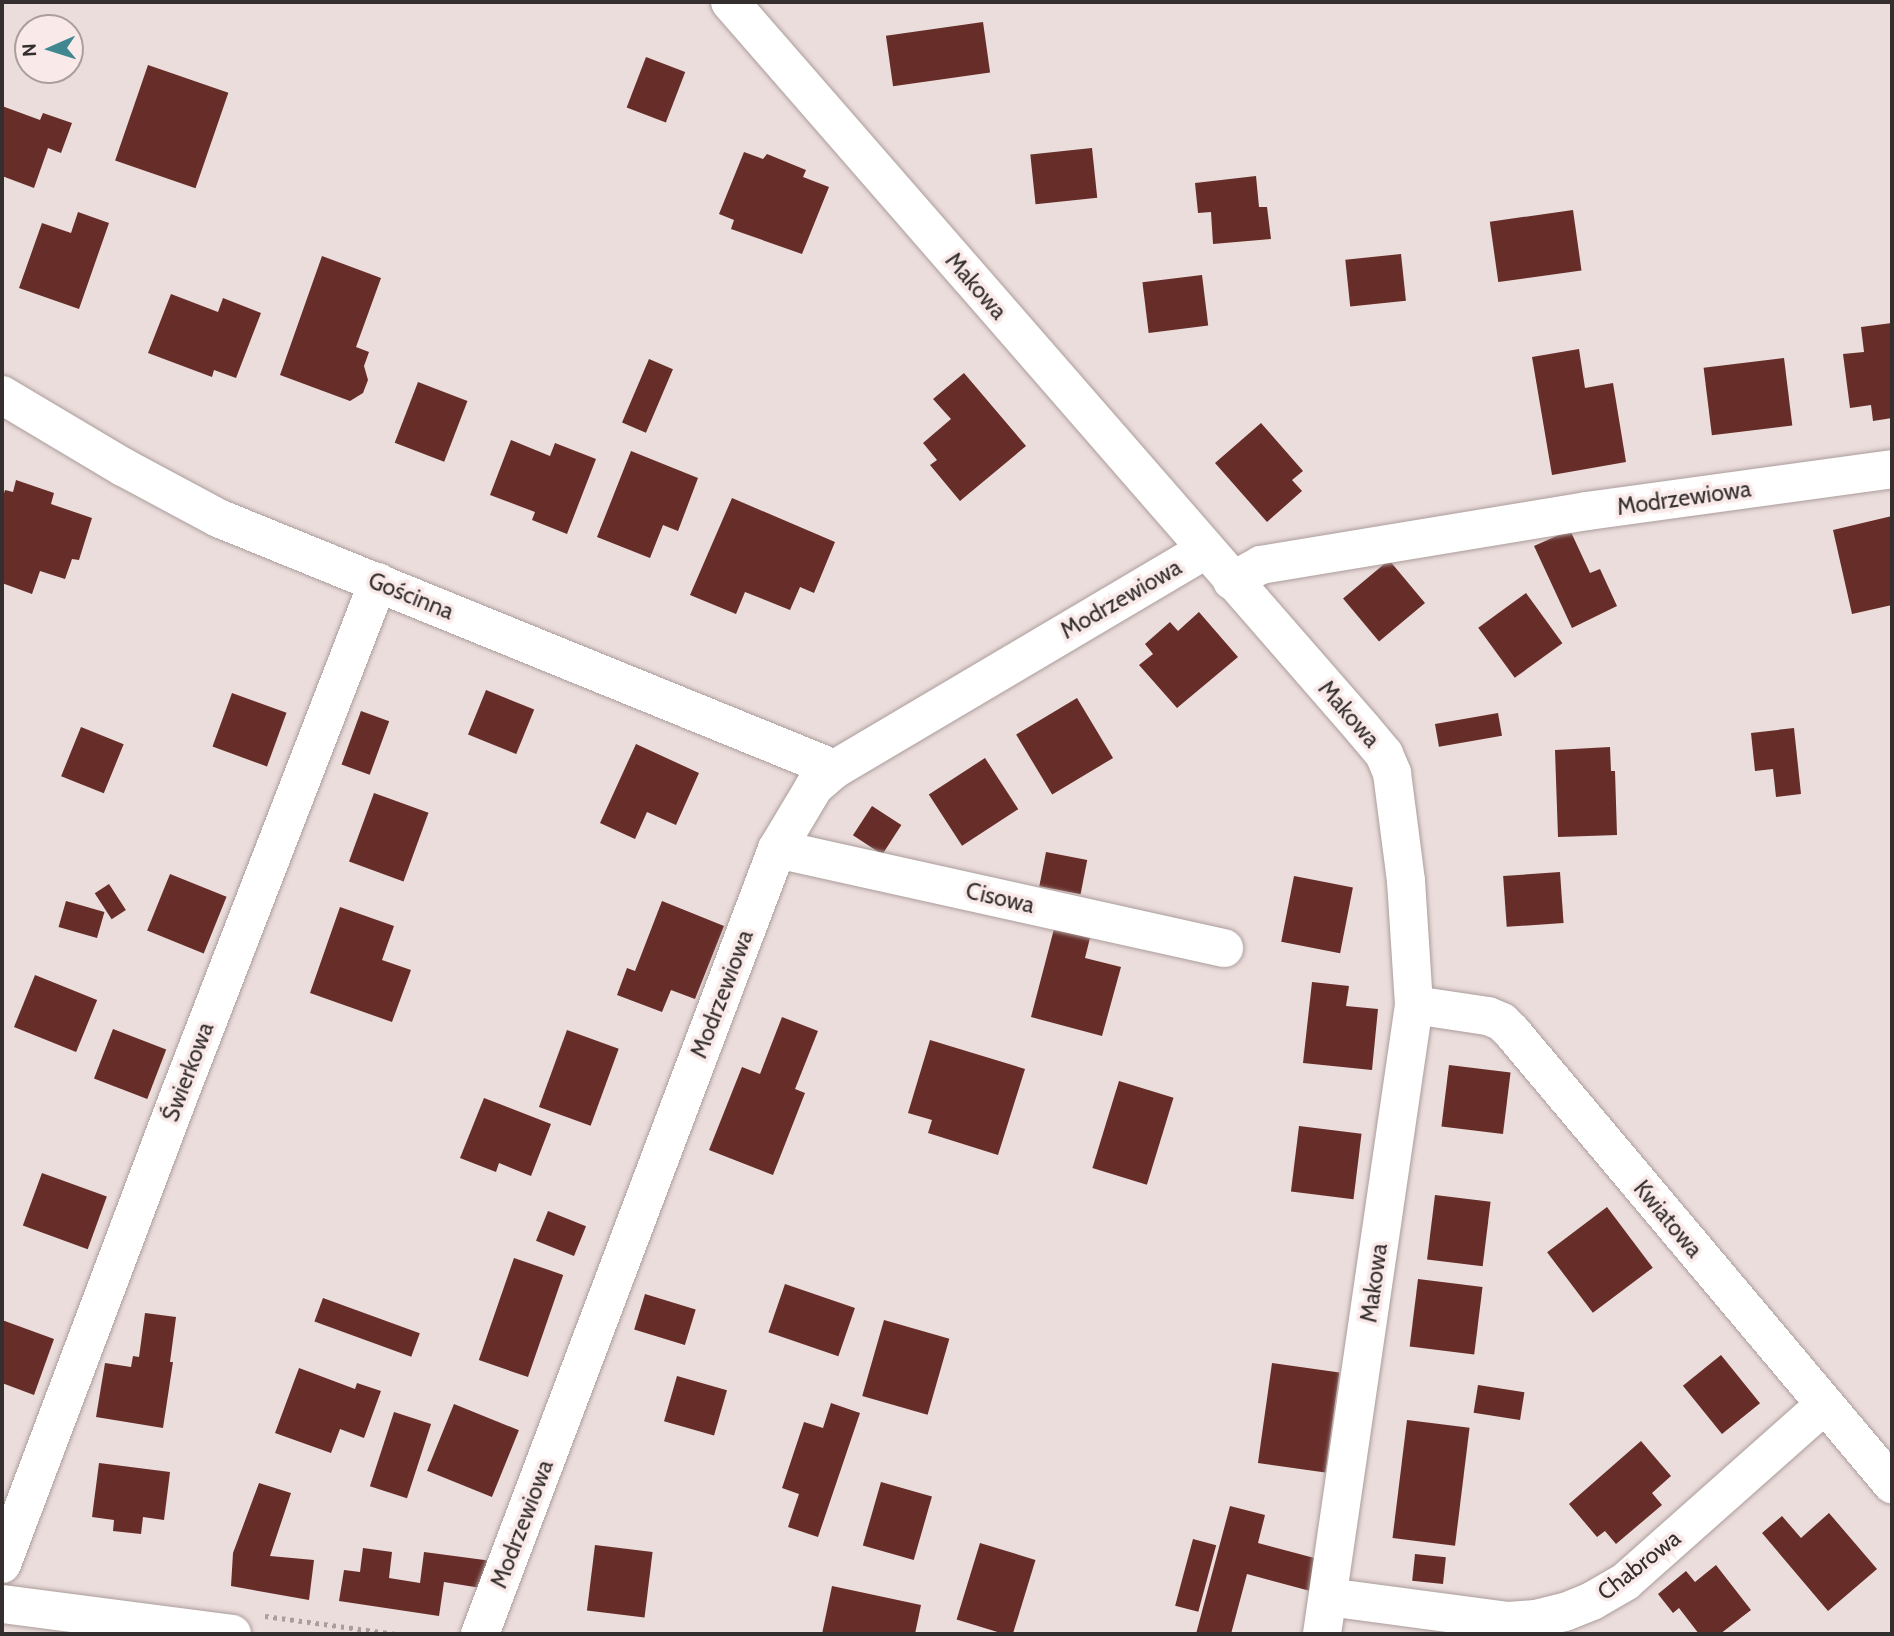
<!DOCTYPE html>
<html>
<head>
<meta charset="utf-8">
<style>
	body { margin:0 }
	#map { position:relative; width:1894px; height:1636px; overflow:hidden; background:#ebdddb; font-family:Cabin,sans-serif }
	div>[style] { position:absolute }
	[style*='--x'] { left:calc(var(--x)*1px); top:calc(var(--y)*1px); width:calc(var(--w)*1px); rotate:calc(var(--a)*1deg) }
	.building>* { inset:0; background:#662d29; transform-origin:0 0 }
	.path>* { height:4.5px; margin-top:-2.25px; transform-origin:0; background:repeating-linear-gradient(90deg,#a99e9d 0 3.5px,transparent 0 8.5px) }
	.roads { filter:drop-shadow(0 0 2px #ab9d9c) drop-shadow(0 0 2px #ab9d9c) }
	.minor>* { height:38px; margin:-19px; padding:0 19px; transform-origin:19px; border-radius:19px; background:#fff }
	.tertiary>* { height:38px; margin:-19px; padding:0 19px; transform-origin:19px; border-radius:19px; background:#fff }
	span { translate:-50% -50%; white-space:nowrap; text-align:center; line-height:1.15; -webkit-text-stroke:7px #f9eae9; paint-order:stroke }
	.street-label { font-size:23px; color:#342e2e }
	.frame { position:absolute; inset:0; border:4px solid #342e2e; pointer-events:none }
	.north { position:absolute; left:14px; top:14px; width:70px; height:70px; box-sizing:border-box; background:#f9eae9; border:2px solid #aa9f9e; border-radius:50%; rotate:267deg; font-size:19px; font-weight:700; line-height:28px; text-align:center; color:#342e2e }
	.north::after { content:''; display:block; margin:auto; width:24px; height:32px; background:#408790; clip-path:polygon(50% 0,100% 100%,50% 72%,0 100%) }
</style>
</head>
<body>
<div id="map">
	<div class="building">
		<i style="left:983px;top:22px;width:51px;height:98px;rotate:82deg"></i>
		<i style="left:646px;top:57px;width:42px;height:54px;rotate:21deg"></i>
		<i style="left:148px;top:65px;width:85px;height:101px;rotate:19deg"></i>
		<i style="clip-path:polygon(2px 106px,40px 120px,43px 113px,72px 123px,61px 153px,48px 148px,34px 188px,2px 176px)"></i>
		<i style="left:1092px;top:148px;width:50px;height:62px;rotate:84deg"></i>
		<i style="clip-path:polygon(744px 152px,763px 159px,767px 154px,806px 170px,803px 177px,829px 187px,802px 254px,731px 229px,734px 220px,719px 214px)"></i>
		<i style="clip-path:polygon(1256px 176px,1259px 207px,1267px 207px,1271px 239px,1213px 244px,1211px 212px,1198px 213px,1195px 183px)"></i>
		<i style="left:1573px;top:210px;width:61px;height:84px;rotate:82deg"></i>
		<i style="clip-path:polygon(78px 212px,109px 223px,79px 309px,19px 288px,42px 223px,71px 233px)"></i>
		<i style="left:1401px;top:254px;width:47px;height:56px;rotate:84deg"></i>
		<i style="clip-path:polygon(322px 256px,381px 278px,356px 347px,369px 352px,364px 366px,368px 380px,363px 393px,350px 401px,280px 375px)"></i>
		<i style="left:1202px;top:275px;width:51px;height:60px;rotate:83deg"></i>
		<i style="clip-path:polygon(171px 294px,218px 312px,223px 298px,261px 313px,236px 378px,214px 370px,212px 377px,148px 353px)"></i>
		<i style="clip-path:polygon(1892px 323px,1892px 418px,1873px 421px,1871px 405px,1850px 408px,1843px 354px,1864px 352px,1861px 327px)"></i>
		<i style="clip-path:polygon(1579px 349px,1585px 388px,1613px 383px,1626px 462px,1552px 475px,1532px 357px)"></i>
		<i style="left:1784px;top:358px;width:68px;height:81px;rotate:83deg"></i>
		<i style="left:649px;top:359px;width:26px;height:69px;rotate:23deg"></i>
		<i style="clip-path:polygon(964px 373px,1026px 446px,960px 501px,930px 465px,937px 460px,923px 443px,951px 419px,933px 399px)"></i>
		<i style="left:418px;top:382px;width:53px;height:65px;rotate:21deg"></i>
		<i style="clip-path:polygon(1261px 423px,1303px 471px,1292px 480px,1302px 491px,1267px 522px,1215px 463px)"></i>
		<i style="clip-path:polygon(511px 440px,550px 456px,555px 443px,596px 459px,567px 534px,532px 520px,535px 512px,490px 495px)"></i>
		<i style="clip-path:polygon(631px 451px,698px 478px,678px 531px,663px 525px,650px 558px,597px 537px)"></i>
		<i style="clip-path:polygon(16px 480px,54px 493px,51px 504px,92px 518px,79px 560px,72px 559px,65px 579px,40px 571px,32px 594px,2px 583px,2px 500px,5px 490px,13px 492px)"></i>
		<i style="clip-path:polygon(732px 498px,835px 542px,814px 593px,800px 587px,790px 610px,745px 592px,736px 614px,690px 595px)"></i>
		<i style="clip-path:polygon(1892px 516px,1892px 605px,1852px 614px,1833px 530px)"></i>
		<i style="clip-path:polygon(1570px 530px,1590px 573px,1600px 569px,1617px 606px,1572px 628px,1534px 546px)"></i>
		<i style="left:1389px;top:560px;width:56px;height:60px;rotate:50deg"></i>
		<i style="left:1526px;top:593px;width:62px;height:59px;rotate:54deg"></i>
		<i style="clip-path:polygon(1199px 612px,1238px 657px,1177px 708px,1139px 665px,1153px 654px,1145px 644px,1170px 622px,1178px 631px)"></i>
		<i style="left:486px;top:690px;width:52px;height:48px;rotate:22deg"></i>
		<i style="left:232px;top:693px;width:58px;height:57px;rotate:20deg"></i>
		<i style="left:1077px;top:698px;width:70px;height:71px;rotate:59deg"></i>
		<i style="left:361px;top:711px;width:30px;height:57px;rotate:20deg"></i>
		<i style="left:1498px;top:713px;width:23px;height:64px;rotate:80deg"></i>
		<i style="left:81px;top:727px;width:46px;height:53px;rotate:22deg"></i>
		<i style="clip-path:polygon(1794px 728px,1801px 794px,1776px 797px,1773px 769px,1755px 771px,1751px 733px)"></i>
		<i style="clip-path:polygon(636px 744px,699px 773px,676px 825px,647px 812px,635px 839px,600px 823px)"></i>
		<i style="clip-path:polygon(1610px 747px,1611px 771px,1615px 771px,1617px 835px,1558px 837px,1555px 750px)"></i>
		<i style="left:985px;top:758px;width:61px;height:67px;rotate:57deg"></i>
		<i style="left:374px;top:793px;width:58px;height:73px;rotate:20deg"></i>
		<i style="left:872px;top:806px;width:35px;height:35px;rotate:33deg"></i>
		<i style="left:1046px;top:852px;width:42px;height:35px;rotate:11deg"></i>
		<i style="left:1560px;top:872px;width:51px;height:57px;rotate:86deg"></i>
		<i style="left:170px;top:874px;width:61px;height:61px;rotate:22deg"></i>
		<i style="left:1294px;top:876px;width:60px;height:67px;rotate:11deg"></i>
		<i style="left:109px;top:884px;width:31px;height:17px;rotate:57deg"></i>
		<i style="left:66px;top:901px;width:40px;height:27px;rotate:16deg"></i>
		<i style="clip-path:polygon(662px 901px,724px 926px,695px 999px,671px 990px,662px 1012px,617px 995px,627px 968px,635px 971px)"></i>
		<i style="clip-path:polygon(340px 907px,394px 926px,382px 960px,411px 970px,392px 1022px,310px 993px)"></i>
		<i style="clip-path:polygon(1054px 929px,1090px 938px,1085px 958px,1121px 967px,1102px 1036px,1031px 1017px)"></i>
		<i style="left:35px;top:975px;width:67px;height:56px;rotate:22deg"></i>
		<i style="clip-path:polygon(1312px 982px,1349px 986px,1346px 1006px,1378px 1009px,1372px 1070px,1303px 1063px)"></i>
		<i style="clip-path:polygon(782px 1017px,818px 1031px,795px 1089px,805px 1093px,773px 1175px,709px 1150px,742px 1067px,760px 1074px)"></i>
		<i style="left:113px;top:1029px;width:57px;height:53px;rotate:21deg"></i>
		<i style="left:567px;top:1030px;width:55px;height:82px;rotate:20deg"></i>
		<i style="clip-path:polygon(930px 1040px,1025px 1069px,998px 1155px,928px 1133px,932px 1120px,908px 1113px)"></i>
		<i style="left:1449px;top:1065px;width:62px;height:62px;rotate:7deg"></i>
		<i style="left:1119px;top:1081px;width:57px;height:91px;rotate:17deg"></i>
		<i style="clip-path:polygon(484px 1098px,551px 1124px,531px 1176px,499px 1163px,496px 1172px,460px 1158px)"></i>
		<i style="left:1299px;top:1126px;width:63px;height:66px;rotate:7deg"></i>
		<i style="left:42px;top:1173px;width:69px;height:56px;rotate:20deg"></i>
		<i style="left:1435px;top:1195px;width:56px;height:65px;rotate:7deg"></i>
		<i style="left:1607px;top:1207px;width:76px;height:75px;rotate:53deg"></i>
		<i style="left:548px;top:1211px;width:41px;height:32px;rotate:22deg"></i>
		<i style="left:514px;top:1258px;width:52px;height:108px;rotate:19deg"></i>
		<i style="left:1418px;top:1279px;width:65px;height:68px;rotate:7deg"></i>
		<i style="left:785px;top:1284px;width:74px;height:51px;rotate:19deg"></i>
		<i style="left:645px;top:1294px;width:53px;height:37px;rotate:17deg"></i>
		<i style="left:323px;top:1298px;width:103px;height:25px;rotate:20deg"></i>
		<i style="clip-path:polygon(145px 1313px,176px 1317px,170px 1362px,173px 1362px,163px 1428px,96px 1417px,105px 1363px,131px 1367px,133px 1356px,139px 1357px)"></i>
		<i style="clip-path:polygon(2px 1320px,54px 1339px,34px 1395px,2px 1383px)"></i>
		<i style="left:884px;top:1320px;width:68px;height:79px;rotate:16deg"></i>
		<i style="left:1721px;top:1355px;width:62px;height:49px;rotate:51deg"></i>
		<i style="left:1272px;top:1363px;width:68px;height:101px;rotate:8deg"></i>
		<i style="clip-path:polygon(299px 1368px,355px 1389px,357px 1383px,381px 1391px,364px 1438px,340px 1429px,331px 1453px,275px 1433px)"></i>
		<i style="left:677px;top:1376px;width:52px;height:47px;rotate:16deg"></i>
		<i style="left:1478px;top:1385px;width:47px;height:28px;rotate:9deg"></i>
		<i style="clip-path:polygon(831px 1403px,860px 1413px,818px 1537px,788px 1527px,799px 1494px,782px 1488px,804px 1422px,823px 1428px)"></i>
		<i style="left:454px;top:1404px;width:70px;height:72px;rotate:22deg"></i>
		<i style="left:394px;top:1412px;width:39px;height:78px;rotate:18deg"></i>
		<i style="left:1407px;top:1420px;width:63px;height:119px;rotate:7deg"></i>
		<i style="clip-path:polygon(1641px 1441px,1671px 1476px,1652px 1493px,1662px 1505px,1616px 1544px,1605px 1531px,1597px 1537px,1569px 1504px)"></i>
		<i style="clip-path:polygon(99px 1463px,170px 1472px,164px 1520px,143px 1517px,141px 1534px,113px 1531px,114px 1520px,92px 1517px)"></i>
		<i style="left:881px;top:1482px;width:53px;height:66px;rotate:16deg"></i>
		<i style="clip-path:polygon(259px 1483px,291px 1493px,270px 1556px,314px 1560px,309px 1600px,231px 1586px,233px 1553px)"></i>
		<i style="clip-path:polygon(1230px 1506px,1265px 1515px,1258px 1543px,1322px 1560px,1314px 1592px,1247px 1574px,1231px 1634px,1196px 1634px)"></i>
		<i style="clip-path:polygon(1829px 1513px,1877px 1569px,1828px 1611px,1762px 1533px,1782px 1516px,1801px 1538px)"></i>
		<i style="left:1193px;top:1539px;width:24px;height:69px;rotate:15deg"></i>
		<i style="left:980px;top:1543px;width:58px;height:80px;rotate:17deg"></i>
		<i style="left:595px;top:1545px;width:58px;height:66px;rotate:7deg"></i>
		<i style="clip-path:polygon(363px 1548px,392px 1552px,389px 1578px,420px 1583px,424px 1552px,492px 1561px,487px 1589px,444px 1582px,439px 1616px,339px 1601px,344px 1570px,360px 1572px)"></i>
		<i style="left:1415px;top:1554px;width:31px;height:27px;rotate:6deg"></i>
		<i style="clip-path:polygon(1716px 1565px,1751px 1610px,1720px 1634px,1699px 1634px,1679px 1608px,1673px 1613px,1658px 1594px,1686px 1571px,1695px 1582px)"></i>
		<i style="clip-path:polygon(832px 1586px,921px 1605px,915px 1634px,822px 1634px)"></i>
	</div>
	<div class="path">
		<i style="--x:265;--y:1616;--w:132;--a:7.8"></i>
	</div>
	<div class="roads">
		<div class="minor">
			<i style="--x:730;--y:2;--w:964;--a:48.95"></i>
			<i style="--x:1363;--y:729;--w:33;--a:50"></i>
			<i style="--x:1384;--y:754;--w:21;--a:67"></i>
			<i style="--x:1392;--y:773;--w:109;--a:82.6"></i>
			<i style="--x:1406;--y:881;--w:124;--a:86.3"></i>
			<i style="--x:1414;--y:1005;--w:636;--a:98.32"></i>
			<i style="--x:2;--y:395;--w:141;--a:30.8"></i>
			<i style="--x:123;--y:467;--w:108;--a:28.2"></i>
			<i style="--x:218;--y:518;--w:666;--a:22.14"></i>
			<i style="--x:1232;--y:581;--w:33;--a:-29"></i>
			<i style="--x:1261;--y:565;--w:330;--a:-9.4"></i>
			<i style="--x:1587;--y:511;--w:308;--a:-7.8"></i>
			<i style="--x:777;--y:849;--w:458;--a:12.5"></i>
			<i style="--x:1414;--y:1005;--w:75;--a:8.5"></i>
			<i style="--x:1488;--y:1016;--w:15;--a:23"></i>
			<i style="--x:1502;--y:1022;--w:14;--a:45"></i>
			<i style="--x:1512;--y:1032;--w:591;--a:49.95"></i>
			<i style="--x:2;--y:1564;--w:504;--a:-69.3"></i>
			<i style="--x:180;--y:1093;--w:548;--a:-68.82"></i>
			<i style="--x:1328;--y:1597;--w:182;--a:7.6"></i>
			<i style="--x:1508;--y:1621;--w:28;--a:-4"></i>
			<i style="--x:1536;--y:1619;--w:30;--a:-14"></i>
			<i style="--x:1565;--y:1612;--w:29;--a:-22"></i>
			<i style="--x:1592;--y:1601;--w:39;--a:-30"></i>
			<i style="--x:1626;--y:1581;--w:265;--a:-41.6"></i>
			<i style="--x:480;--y:1634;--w:839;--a:-69.28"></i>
			<i style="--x:777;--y:849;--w:72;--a:-59.2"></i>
			<i style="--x:814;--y:787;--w:28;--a:-41"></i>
			<i style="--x:835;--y:769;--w:430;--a:-30.6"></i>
		</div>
		<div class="tertiary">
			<i style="--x:2;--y:1604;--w:232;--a:7.4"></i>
		</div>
	</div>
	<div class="street-label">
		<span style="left:976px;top:286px;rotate:49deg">Makowa</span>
		<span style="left:1684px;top:498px;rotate:-8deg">Modrzewiowa</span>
		<span style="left:411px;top:596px;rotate:22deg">Gościnna</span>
		<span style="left:1121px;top:599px;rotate:-30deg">Modrzewiowa</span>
		<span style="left:1349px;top:714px;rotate:49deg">Makowa</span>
		<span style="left:1000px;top:898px;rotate:13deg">Cisowa</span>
		<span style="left:722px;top:994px;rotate:-69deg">Modrzewiowa</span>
		<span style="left:188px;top:1072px;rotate:-69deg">Świerkowa</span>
		<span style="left:1668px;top:1219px;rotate:50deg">Kwiatowa</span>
		<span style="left:1374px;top:1283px;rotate:-82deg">Makowa</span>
		<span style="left:522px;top:1524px;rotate:-69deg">Modrzewiowa</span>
		<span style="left:1639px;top:1565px;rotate:-38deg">Chabrowa</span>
	</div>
	<div class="frame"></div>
	<div class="north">N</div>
</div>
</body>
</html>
